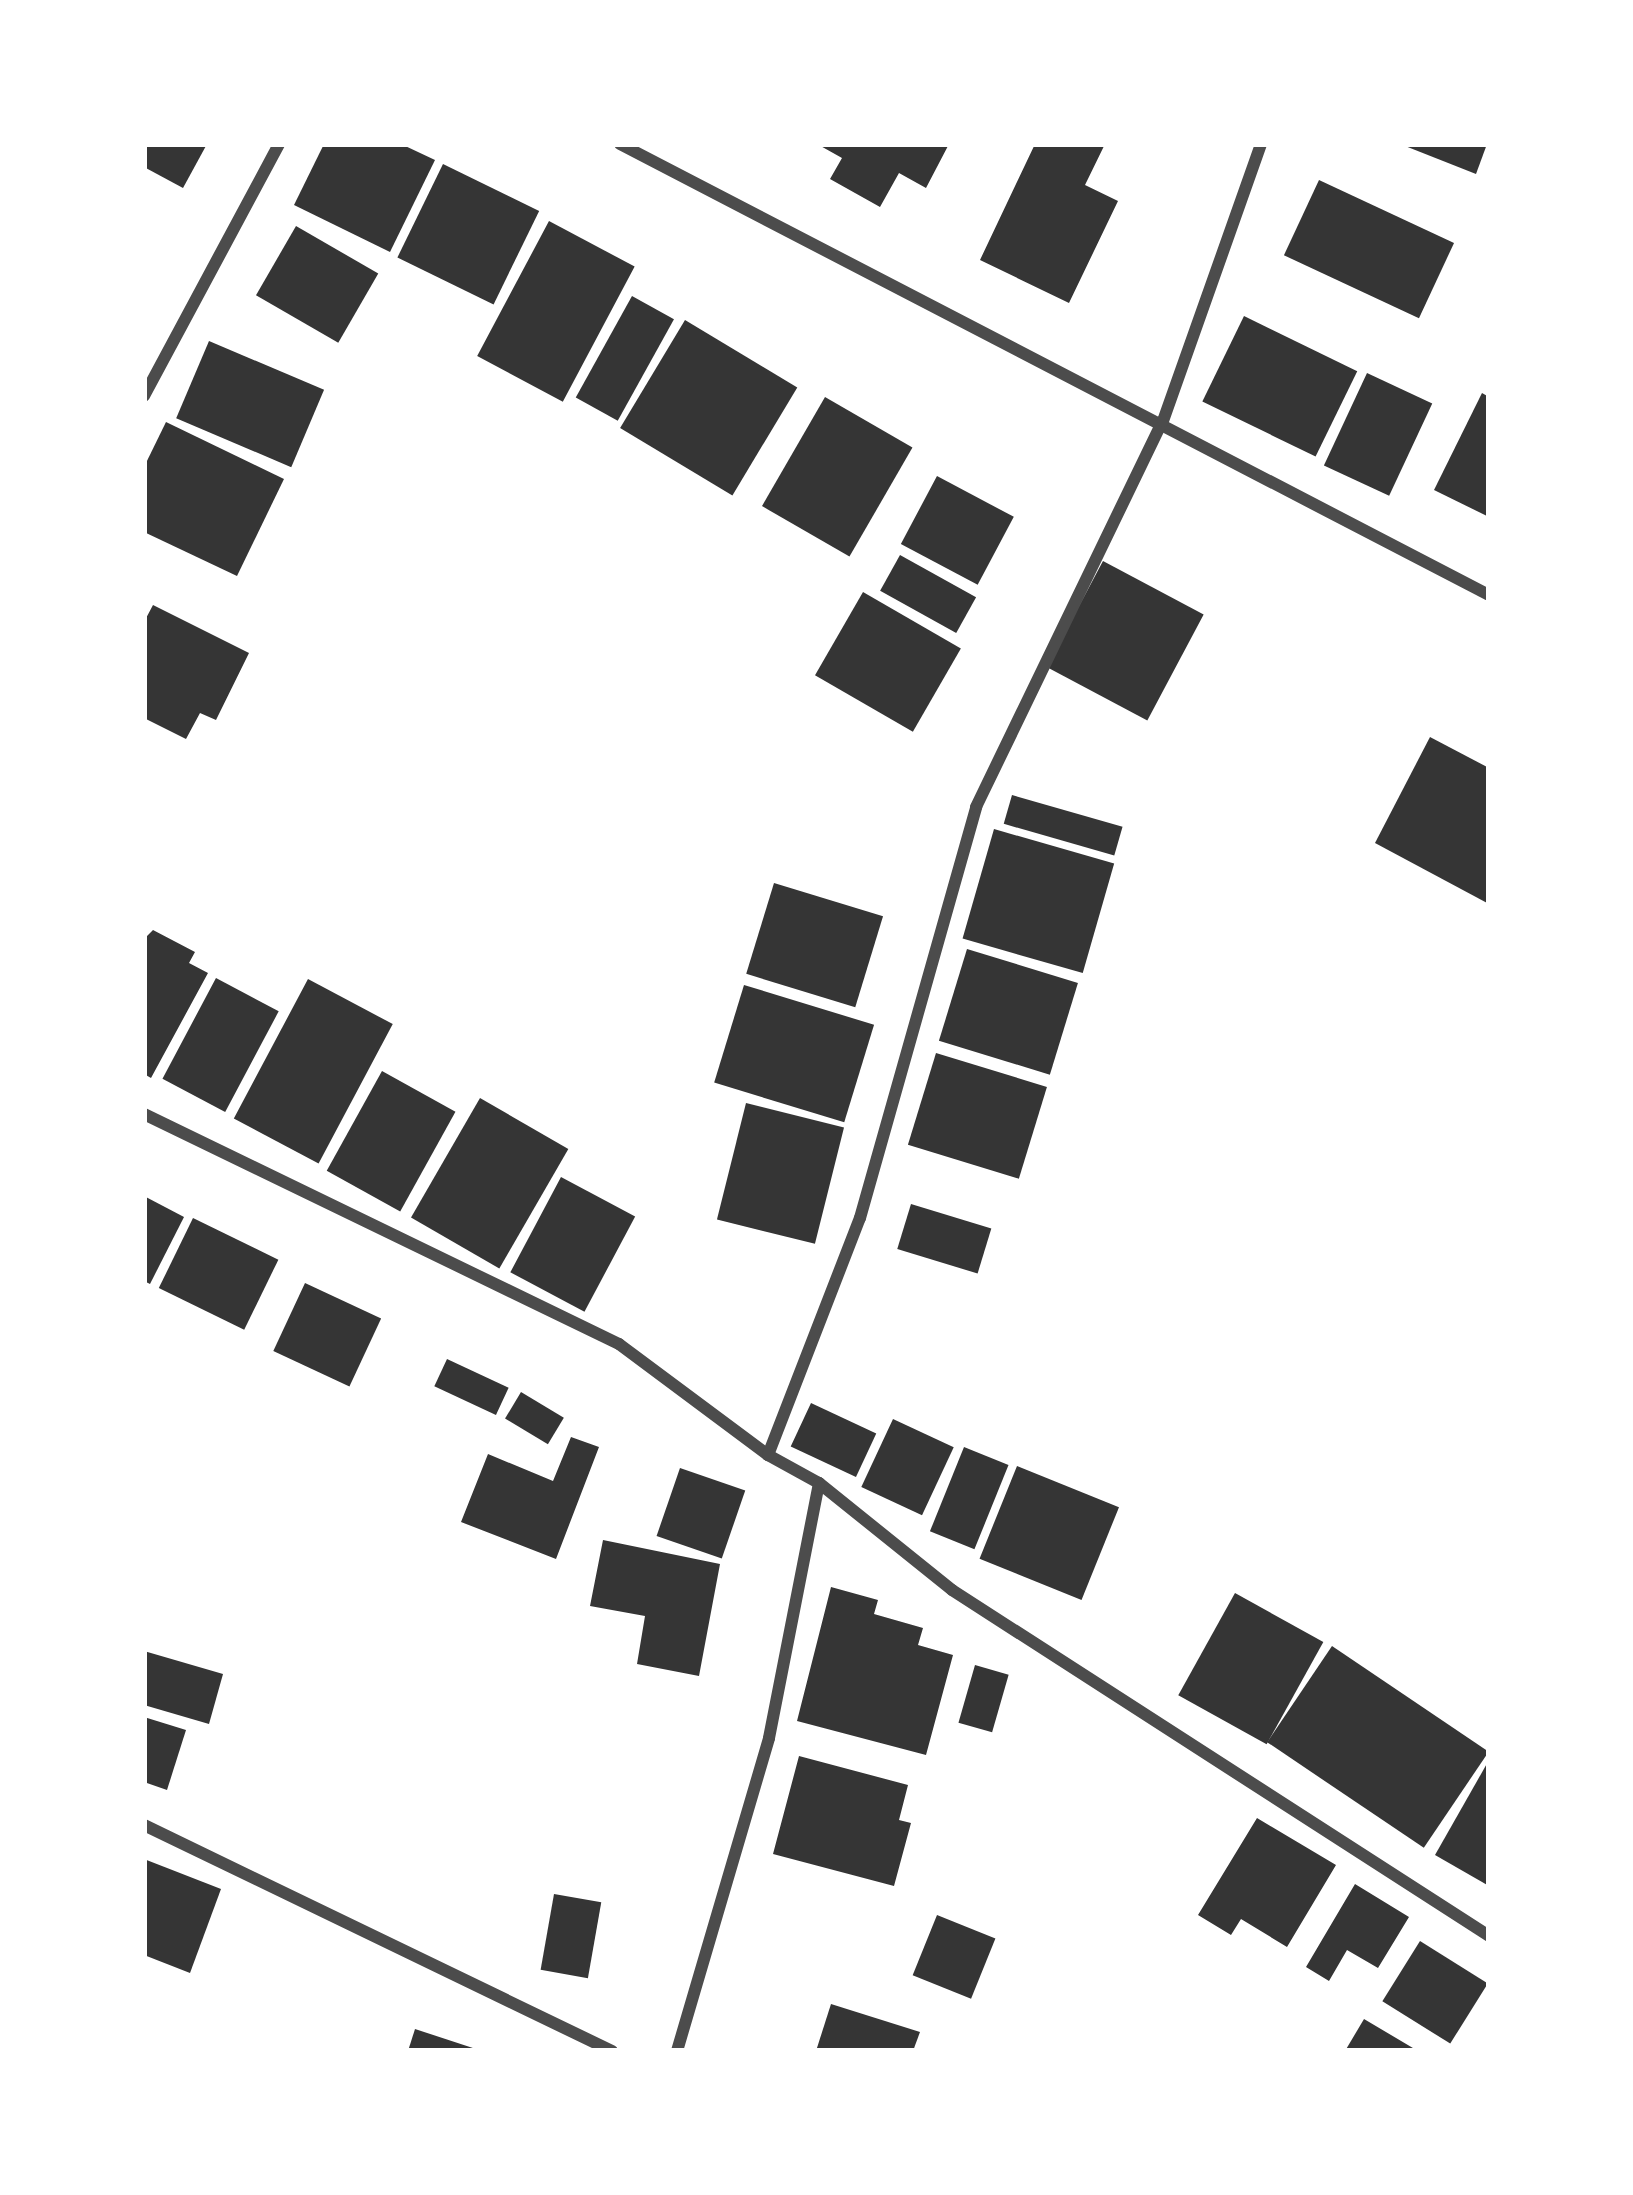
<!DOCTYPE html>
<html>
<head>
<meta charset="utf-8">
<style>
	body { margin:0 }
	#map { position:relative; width:1633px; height:2195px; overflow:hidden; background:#fff; font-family:Manrope,sans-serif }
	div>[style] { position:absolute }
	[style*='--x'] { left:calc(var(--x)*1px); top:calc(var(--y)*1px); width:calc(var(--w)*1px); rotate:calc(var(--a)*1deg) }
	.building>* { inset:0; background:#353535; transform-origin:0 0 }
	.minor>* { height:12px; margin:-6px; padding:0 6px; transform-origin:6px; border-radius:6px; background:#4c4c4c }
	span { translate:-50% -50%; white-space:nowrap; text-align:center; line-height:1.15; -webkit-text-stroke:12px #fff; paint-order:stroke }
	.frame { position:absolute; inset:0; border:147px solid #fff; pointer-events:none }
</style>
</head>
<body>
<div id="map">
	<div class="building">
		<i style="clip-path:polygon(144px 144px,207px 144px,183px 188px,144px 167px)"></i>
		<i style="clip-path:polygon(324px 144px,401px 144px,435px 160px,390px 252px,294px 205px)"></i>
		<i style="clip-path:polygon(817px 144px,949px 144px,926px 188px,899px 173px,880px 207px,830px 179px,842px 158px)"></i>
		<i style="clip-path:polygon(1035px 144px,1105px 144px,1085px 185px,1118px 201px,1069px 303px,980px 260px)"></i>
		<i style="clip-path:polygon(1400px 144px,1487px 144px,1476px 174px)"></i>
		<i style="left:443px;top:164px;width:107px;height:104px;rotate:26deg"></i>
		<i style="left:1319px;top:180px;width:149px;height:83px;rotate:25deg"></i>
		<i style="left:549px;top:221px;width:97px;height:153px;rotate:28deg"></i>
		<i style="left:296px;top:226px;width:95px;height:80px;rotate:30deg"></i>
		<i style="left:632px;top:296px;width:48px;height:116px;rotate:29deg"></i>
		<i style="left:1244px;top:316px;width:126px;height:95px;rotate:26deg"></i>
		<i style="left:685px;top:320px;width:131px;height:126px;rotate:31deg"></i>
		<i style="left:209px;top:341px;width:125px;height:84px;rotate:23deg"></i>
		<i style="left:1367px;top:373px;width:72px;height:102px;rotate:25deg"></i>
		<i style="clip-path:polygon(1482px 393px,1489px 397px,1489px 517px,1434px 490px)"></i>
		<i style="left:825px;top:397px;width:101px;height:126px;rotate:30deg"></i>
		<i style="clip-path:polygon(166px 422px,284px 479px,237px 576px,144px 532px,144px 467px)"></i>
		<i style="left:937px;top:476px;width:87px;height:77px;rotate:28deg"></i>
		<i style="left:900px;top:555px;width:87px;height:41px;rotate:29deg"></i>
		<i style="left:1103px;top:561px;width:114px;height:120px;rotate:28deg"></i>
		<i style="left:863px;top:592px;width:113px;height:96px;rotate:30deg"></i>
		<i style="clip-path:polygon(153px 605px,249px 653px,216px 720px,200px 713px,186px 739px,144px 718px,144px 622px)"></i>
		<i style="clip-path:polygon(1430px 737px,1489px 768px,1489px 904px,1375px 843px)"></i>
		<i style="left:1012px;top:795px;width:115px;height:30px;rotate:16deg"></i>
		<i style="left:994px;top:829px;width:125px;height:114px;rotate:16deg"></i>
		<i style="left:774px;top:883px;width:114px;height:95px;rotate:17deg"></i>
		<i style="clip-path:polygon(153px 930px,195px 952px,189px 963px,208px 973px,151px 1078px,144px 1074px,144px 939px)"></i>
		<i style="left:967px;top:949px;width:116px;height:96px;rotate:17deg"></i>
		<i style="left:216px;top:978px;width:71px;height:114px;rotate:28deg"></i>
		<i style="left:308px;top:979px;width:96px;height:158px;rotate:28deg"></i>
		<i style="left:744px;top:985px;width:136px;height:102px;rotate:17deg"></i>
		<i style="left:936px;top:1053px;width:116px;height:96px;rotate:17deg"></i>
		<i style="left:382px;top:1071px;width:84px;height:114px;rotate:29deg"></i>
		<i style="left:480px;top:1098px;width:102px;height:138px;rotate:30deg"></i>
		<i style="left:746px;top:1103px;width:101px;height:120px;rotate:14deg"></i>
		<i style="left:561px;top:1177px;width:84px;height:108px;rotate:28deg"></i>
		<i style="clip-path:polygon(144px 1196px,184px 1217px,150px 1284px,144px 1281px)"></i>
		<i style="left:911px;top:1204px;width:84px;height:47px;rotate:17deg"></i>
		<i style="left:193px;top:1218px;width:95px;height:78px;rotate:26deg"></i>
		<i style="left:305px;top:1283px;width:84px;height:75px;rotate:25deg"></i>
		<i style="left:447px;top:1359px;width:68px;height:30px;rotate:25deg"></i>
		<i style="left:521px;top:1392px;width:50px;height:31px;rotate:31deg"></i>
		<i style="left:811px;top:1403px;width:72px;height:48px;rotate:25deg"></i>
		<i style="left:893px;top:1419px;width:67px;height:75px;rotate:25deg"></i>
		<i style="clip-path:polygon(571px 1437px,599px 1447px,556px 1559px,461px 1522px,488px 1454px,553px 1481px)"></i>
		<i style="left:964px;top:1447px;width:48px;height:91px;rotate:22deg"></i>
		<i style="left:1017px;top:1466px;width:110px;height:100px;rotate:22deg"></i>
		<i style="left:680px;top:1468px;width:69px;height:72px;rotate:19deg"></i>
		<i style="clip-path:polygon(603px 1540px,720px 1564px,699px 1676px,637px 1664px,645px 1616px,590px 1606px)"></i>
		<i style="clip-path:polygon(831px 1587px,878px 1600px,874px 1614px,923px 1628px,918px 1645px,953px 1655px,926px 1755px,797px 1721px)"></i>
		<i style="left:1235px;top:1593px;width:101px;height:117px;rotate:29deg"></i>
		<i style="left:1332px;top:1646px;width:189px;height:116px;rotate:34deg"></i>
		<i style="clip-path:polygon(144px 1651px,223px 1674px,209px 1724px,144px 1705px)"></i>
		<i style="left:975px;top:1665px;width:35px;height:60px;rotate:16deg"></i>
		<i style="clip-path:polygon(144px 1717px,186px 1730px,167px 1790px,144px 1782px)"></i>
		<i style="clip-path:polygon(799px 1756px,908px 1785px,899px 1820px,911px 1823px,894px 1886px,773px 1854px)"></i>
		<i style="clip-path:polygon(1489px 1760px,1489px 1886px,1435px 1855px)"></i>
		<i style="clip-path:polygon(1257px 1818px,1336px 1865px,1287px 1947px,1241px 1919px,1231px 1935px,1198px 1915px)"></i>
		<i style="clip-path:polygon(144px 1859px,221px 1889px,190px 1973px,144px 1955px)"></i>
		<i style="clip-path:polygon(1355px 1884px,1409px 1917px,1378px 1968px,1347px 1950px,1329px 1981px,1306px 1967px)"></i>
		<i style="left:554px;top:1894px;width:48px;height:77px;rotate:10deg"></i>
		<i style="left:937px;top:1915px;width:63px;height:65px;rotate:22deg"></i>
		<i style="left:1420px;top:1941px;width:80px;height:71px;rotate:32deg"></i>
		<i style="clip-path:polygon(831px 2004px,920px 2032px,913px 2051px,816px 2051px)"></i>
		<i style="clip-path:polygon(1364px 2019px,1418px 2051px,1345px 2051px)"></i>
		<i style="clip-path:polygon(415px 2029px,479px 2050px,479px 2051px,408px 2051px)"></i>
	</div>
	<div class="minor">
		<i style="--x:620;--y:144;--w:979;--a:27.43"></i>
		<i style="--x:144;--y:396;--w:286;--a:-61.8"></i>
		<i style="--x:144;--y:1114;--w:528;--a:25.84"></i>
		<i style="--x:619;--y:1344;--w:186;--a:36.7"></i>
		<i style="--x:768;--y:1455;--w:58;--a:28.8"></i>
		<i style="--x:819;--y:1483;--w:171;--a:38.8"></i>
		<i style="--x:952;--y:1590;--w:639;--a:32.79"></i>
		<i style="--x:768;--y:1455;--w:254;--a:-68.8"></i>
		<i style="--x:860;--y:1218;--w:427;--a:-74.2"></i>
		<i style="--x:976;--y:807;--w:429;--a:-64.2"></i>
		<i style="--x:1163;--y:421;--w:294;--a:-70.5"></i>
		<i style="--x:144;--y:1825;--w:520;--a:25.78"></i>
		<i style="--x:677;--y:2051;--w:326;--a:-73.6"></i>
		<i style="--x:769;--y:1738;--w:260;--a:-78.9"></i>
	</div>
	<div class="frame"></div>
</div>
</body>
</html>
